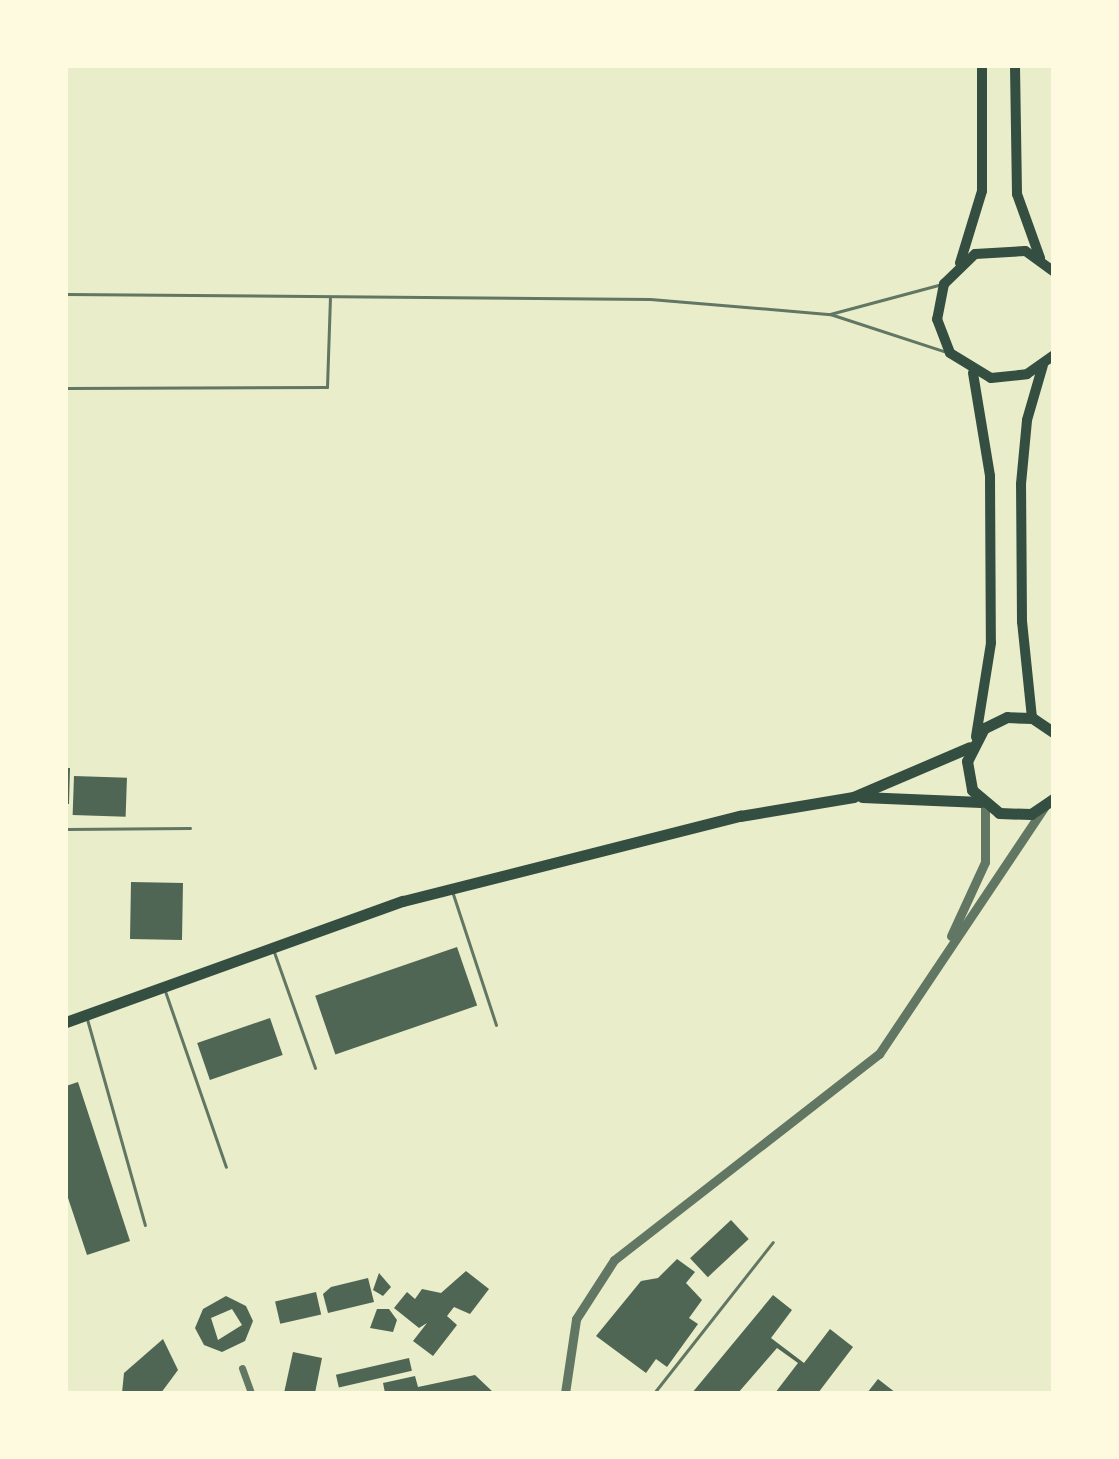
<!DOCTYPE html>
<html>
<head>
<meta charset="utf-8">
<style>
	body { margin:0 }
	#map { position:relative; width:1119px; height:1459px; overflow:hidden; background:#e9edc9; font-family:"Source Sans 3",sans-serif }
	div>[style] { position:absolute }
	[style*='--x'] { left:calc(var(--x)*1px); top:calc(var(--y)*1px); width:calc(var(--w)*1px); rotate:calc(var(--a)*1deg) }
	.building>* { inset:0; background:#4f6655; transform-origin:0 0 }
	.service>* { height:3px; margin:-1.5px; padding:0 1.5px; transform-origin:1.5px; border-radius:1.5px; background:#617663 }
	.minor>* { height:7px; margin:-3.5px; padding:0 3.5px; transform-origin:3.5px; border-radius:3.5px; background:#617663 }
	.tertiary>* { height:9px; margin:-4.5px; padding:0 4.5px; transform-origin:4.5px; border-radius:4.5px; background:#617663 }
	.secondary>* { height:10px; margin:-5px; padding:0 5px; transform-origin:5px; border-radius:5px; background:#344e41 }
	.primary>* { height:11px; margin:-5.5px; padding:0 5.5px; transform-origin:5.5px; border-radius:5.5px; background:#344e41 }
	span { translate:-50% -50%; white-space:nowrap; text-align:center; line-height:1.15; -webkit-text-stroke:8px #fefae0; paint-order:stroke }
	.frame { position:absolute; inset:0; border:68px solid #fefae0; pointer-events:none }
</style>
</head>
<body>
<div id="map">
	<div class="building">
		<i style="clip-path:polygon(66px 768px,70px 768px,69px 804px,66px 804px)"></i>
		<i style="left:74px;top:776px;width:53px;height:39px;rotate:2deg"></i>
		<i style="left:131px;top:882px;width:52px;height:57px;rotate:1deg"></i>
		<i style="left:457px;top:947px;width:62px;height:150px;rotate:71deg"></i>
		<i style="left:270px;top:1018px;width:39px;height:77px;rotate:71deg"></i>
		<i style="clip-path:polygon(78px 1082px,130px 1241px,87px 1255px,66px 1192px,66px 1086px)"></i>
		<i style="left:731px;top:1220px;width:26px;height:56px;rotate:47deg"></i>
		<i style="clip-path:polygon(677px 1259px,695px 1272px,686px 1283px,702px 1300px,689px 1318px,698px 1324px,667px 1367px,656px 1359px,646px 1373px,596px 1336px,641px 1281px,658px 1278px)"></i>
		<i style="clip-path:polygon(466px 1271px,489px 1289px,470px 1314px,454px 1307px,447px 1316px,457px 1325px,433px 1356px,413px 1341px,427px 1323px,419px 1328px,394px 1308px,407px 1292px,415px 1299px,422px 1289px,441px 1293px)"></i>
		<i style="clip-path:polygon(379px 1273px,391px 1287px,383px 1296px,373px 1290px)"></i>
		<i style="clip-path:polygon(368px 1278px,374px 1302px,328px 1313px,323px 1294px,331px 1287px)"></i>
		<i style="left:316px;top:1292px;width:23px;height:42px;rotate:77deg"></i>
		<i style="clip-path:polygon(773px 1295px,792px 1310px,771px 1338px,804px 1363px,830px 1329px,853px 1347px,818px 1393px,775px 1393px,798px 1363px,777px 1348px,738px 1393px,692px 1393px)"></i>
		<i style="clip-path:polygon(evenodd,226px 1296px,246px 1306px,253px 1321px,245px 1341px,222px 1352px,204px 1345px,195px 1328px,203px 1309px,226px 1296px,232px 1309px,242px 1325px,218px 1340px,211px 1318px,232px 1309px)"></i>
		<i style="clip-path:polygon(377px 1309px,389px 1309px,397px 1320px,393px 1332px,370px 1328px)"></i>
		<i style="clip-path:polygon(163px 1339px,178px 1370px,161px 1393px,122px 1393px,124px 1373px)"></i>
		<i style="clip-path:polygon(293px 1352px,322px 1358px,315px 1393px,284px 1393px)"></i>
		<i style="left:409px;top:1358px;width:13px;height:75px;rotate:77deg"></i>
		<i style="clip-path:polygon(475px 1375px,494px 1393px,385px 1393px,383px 1383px,415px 1376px,418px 1387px)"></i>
		<i style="clip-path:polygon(878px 1379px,896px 1393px,867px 1393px)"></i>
	</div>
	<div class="service">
		<i style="--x:66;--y:294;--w:584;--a:0.49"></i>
		<i style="--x:650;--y:299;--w:181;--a:4.8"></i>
		<i style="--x:830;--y:314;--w:122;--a:18.1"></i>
		<i style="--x:830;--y:314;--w:116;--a:-15"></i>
		<i style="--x:66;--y:388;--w:261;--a:-0.2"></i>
		<i style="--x:327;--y:387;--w:89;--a:-88.1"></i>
		<i style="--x:66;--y:829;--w:124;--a:-0.5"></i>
		<i style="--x:452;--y:891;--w:141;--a:71.8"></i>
		<i style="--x:274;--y:952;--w:123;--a:70.5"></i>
		<i style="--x:165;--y:991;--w:186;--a:70.9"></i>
		<i style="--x:87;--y:1019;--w:214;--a:74.3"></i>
		<i style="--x:654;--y:1393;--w:192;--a:-51.8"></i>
	</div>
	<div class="minor">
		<i style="--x:242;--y:1368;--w:27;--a:70"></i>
	</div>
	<div class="tertiary">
		<i style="--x:951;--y:936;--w:81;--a:-65.3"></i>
		<i style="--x:985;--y:862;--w:57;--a:-90"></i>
		<i style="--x:565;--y:1393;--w:75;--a:-81.5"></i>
		<i style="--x:576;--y:1319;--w:70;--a:-57.2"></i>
		<i style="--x:614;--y:1260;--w:336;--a:-37.9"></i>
		<i style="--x:879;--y:1054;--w:298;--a:-56.2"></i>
	</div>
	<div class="secondary">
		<i style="--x:1015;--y:66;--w:128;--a:89.1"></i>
		<i style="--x:1017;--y:194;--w:68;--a:70.2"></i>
		<i style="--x:960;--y:263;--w:75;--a:-73"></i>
		<i style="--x:982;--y:191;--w:125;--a:-90"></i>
		<i style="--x:1053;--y:271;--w:34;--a:-144"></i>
		<i style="--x:1025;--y:251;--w:50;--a:176.6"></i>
		<i style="--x:975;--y:254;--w:43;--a:135.9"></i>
		<i style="--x:944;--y:284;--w:36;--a:101"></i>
		<i style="--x:937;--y:319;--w:36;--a:69"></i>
		<i style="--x:950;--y:353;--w:48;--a:31.4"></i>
		<i style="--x:991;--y:378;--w:36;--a:-6"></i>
		<i style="--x:1027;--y:374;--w:32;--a:-35"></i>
		<i style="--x:973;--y:373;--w:104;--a:80.6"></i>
		<i style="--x:990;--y:476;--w:167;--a:89.7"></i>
		<i style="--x:991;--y:643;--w:95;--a:99.1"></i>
		<i style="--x:1032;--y:718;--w:97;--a:-95.9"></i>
		<i style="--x:1022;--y:622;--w:138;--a:-90.4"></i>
		<i style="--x:1021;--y:484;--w:64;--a:-84.6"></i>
		<i style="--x:1027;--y:420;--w:57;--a:-73.8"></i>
	</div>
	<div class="primary">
		<i style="--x:1053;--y:732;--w:25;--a:-146"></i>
		<i style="--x:1032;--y:718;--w:25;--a:-178"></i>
		<i style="--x:1007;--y:717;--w:25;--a:154"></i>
		<i style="--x:984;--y:728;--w:37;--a:117"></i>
		<i style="--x:967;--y:761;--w:29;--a:80"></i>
		<i style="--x:972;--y:790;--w:35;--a:40"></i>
		<i style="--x:999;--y:813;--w:32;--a:2"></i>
		<i style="--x:1031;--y:814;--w:27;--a:-34"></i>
		<i style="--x:862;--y:797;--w:119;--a:2.4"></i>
		<i style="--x:66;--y:1022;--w:358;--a:-19.8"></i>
		<i style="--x:403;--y:901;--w:348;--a:-14.2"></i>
		<i style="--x:740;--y:816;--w:115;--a:-9.5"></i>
		<i style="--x:853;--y:797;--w:127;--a:-23.1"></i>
	</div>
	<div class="frame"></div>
</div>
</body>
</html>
